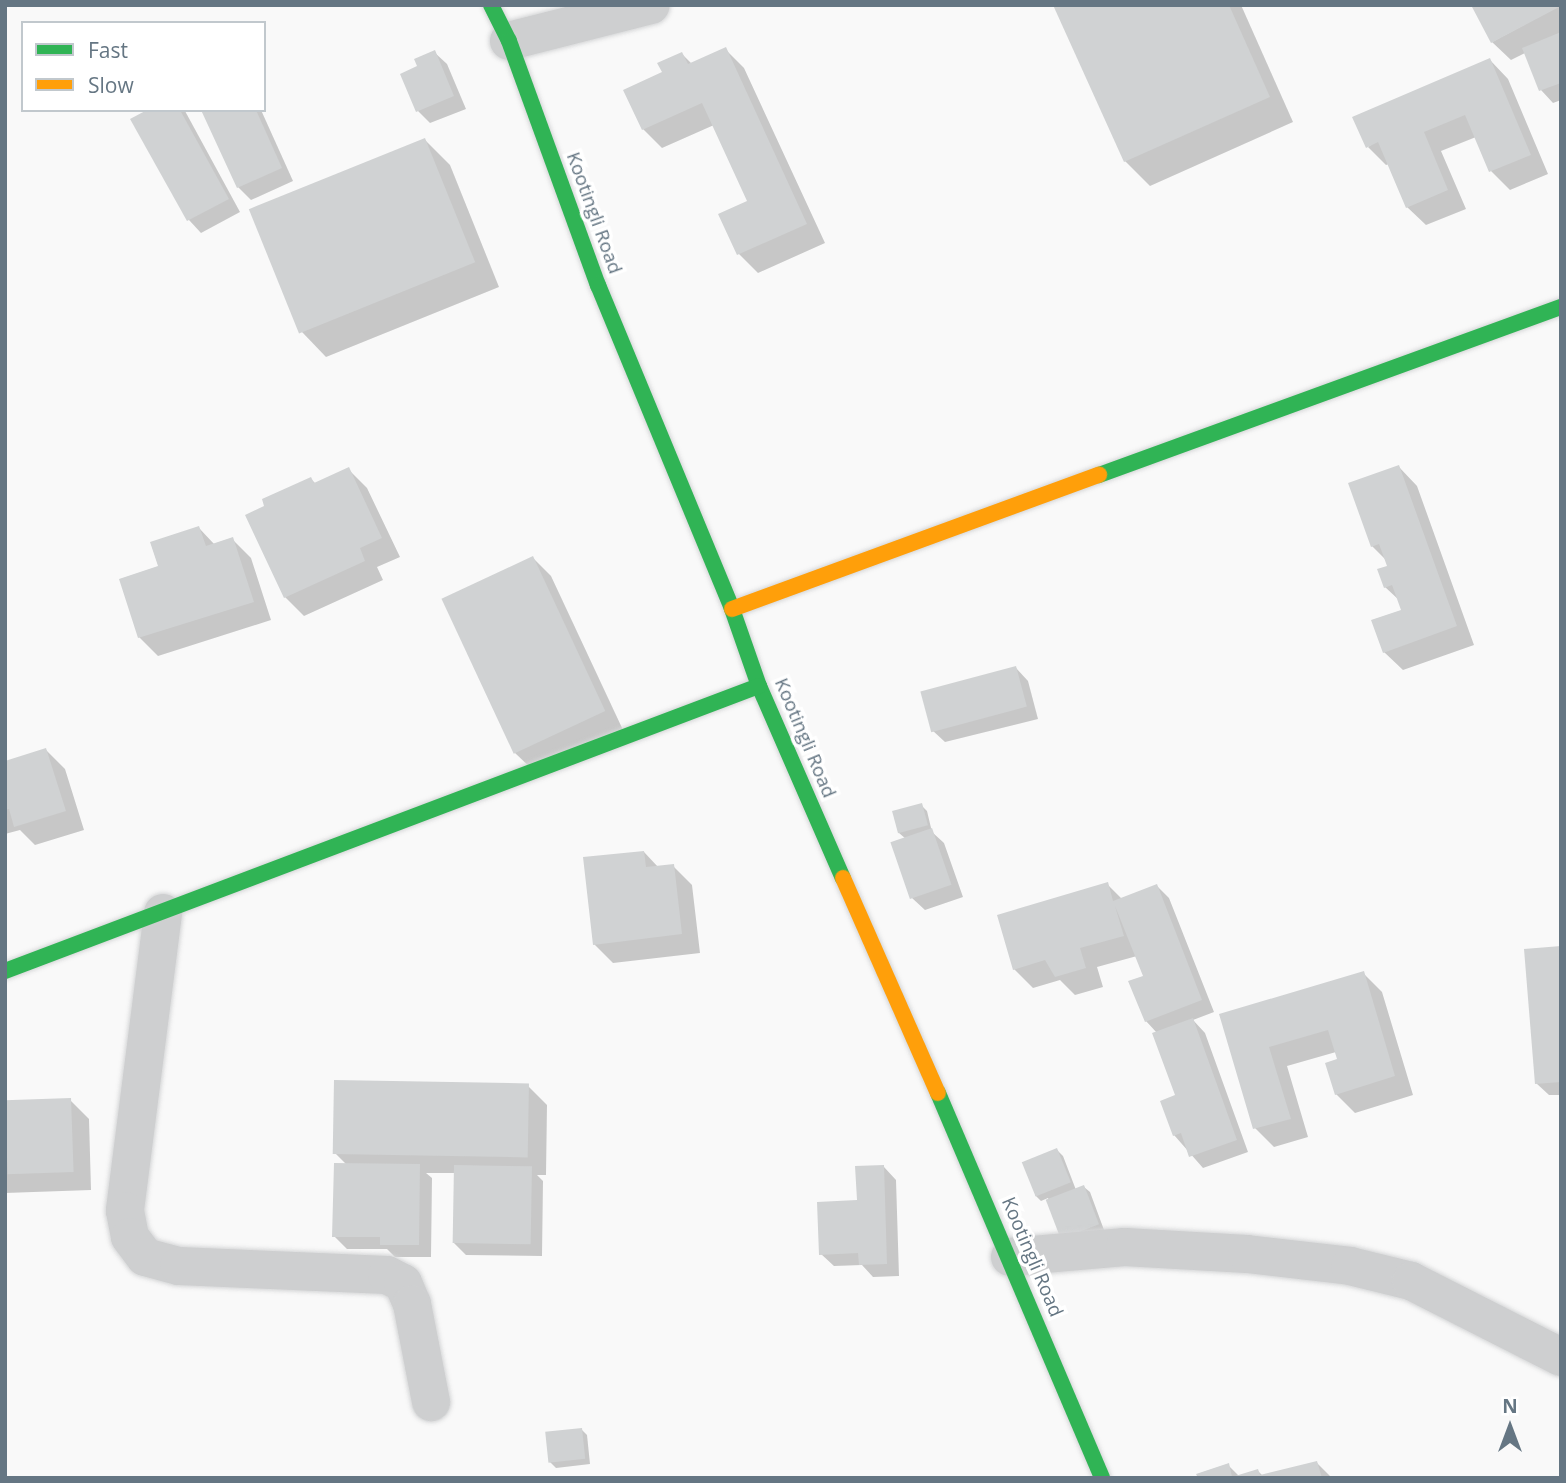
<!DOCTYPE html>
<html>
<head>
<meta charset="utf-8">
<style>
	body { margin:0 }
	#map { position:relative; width:1566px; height:1483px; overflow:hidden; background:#f9f9f9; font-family:"Open Sans",sans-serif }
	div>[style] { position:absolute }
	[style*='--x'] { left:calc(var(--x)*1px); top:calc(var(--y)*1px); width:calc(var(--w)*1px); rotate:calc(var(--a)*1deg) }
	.shadow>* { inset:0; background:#0003 }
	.building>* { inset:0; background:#d0d2d3; transform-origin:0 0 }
	.roads { filter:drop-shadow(0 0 2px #d5d6d7) drop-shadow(0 0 2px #d5d6d7) }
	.street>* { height:38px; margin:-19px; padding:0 19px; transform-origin:19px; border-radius:19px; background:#cecfd0 }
	.fast>* { height:16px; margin:-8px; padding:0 8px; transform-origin:8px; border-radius:8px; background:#30b455 }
	.slow>* { height:16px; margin:-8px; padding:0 8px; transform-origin:8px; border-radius:8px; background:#ff9f0a }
	span { translate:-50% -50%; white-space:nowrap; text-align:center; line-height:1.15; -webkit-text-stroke:7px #fff; paint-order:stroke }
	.street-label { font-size:19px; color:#657683 }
	.frame { position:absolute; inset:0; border:7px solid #657683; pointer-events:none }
	.legend { position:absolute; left:21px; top:21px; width:245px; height:91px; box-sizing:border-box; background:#fff; border:2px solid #c1c8cd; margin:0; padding:9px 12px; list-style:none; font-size:21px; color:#657683 }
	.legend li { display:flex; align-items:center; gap:14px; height:35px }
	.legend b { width:35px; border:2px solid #c1c8cd }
	.north { position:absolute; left:1475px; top:1392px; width:70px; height:70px; -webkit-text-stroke:5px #fff; paint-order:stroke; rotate:0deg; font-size:19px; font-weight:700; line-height:28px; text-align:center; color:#657683 }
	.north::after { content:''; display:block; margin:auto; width:24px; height:32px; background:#657683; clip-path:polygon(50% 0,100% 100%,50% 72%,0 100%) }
</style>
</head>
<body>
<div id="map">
	<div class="shadow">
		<i style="clip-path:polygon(1055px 5px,1241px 5px,1293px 122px,1150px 186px,1125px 161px)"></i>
		<i style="clip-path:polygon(1561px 5px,1561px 100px,1553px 103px,1541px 90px,1525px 53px,1511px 60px,1492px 42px)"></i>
		<i style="clip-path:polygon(725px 49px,744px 68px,825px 243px,758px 273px,739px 254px,720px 214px,749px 202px,714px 125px,662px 148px,643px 129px,664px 73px,682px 54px,692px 64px)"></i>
		<i style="clip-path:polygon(434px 52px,447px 64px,466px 109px,430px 123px,418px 111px,419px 67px)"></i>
		<i style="clip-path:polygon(1490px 60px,1508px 79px,1548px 174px,1510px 190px,1491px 171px,1476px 137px,1441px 151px,1466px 209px,1426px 225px,1407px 207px,1389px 164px,1386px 165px,1368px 147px)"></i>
		<i style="clip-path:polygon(150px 110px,185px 111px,240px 212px,201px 233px,189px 220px,133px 120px)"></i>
		<i style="clip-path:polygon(203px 110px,261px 110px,293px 181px,251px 200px,238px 187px)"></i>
		<i style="clip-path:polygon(425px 140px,450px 165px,499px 287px,326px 357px,302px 332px)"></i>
		<i style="clip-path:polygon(1399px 467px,1417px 486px,1474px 645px,1403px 670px,1384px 652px,1403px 611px,1400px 601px,1385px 587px,1389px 567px,1387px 561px,1372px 546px)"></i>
		<i style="clip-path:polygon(348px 469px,367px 488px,400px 557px,377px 567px,383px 580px,304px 616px,285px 597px,311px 479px,316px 484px)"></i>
		<i style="clip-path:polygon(199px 528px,215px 545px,232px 539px,251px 558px,271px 620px,158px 656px,139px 637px,160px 567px)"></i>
		<i style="clip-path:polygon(533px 558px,551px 576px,623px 730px,534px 771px,515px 753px)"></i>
		<i style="clip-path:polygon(1016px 668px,1028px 681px,1038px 719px,945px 742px,932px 730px)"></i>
		<i style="clip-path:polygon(46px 750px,65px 769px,84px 830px,35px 845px,20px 830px,5px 834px,5px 763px)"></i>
		<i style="clip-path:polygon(921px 805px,927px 811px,932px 832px,944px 843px,963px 897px,925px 910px,912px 898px,906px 839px,899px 833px,894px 812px)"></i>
		<i style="clip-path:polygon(644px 852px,659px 868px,673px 866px,692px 885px,700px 953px,613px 963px,594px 944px)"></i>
		<i style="clip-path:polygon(1107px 884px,1122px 899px,1157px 886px,1169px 898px,1214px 1012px,1193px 1020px,1205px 1033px,1248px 1152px,1203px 1168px,1174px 1135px,1177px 1097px,1157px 1033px,1146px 1021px,1145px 977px,1137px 956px,1097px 967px,1103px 987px,1075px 995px,1060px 980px,1033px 988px,1014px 969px)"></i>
		<i style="clip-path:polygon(1561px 948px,1561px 1095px,1549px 1095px,1536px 1083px)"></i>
		<i style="clip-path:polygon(1363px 973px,1382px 992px,1413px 1095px,1355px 1113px,1336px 1094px,1339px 1060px,1336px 1052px,1287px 1066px,1308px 1137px,1274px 1147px,1255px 1128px,1222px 1015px)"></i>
		<i style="clip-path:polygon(528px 1086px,547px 1105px,546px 1175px,537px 1175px,543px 1181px,542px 1256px,466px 1255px,453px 1242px,456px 1173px,426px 1173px,432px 1178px,431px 1257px,395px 1257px,387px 1249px,347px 1249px,334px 1236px,347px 1165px,335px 1153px)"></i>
		<i style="clip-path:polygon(70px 1100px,89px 1119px,91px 1190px,5px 1193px,5px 1102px)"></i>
		<i style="clip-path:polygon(1057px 1150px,1063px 1156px,1076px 1190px,1084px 1187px,1090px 1192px,1104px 1230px,1063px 1238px,1048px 1198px,1041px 1201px,1035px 1195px)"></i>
		<i style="clip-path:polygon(884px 1167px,896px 1180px,899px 1276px,873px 1277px,862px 1265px,834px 1266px,821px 1254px)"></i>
		<i style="clip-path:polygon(581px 1429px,587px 1435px,590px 1464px,556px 1468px,550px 1462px)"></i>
		<i style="clip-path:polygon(1317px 1463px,1332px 1478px,1199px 1478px,1228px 1465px,1240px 1477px,1258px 1471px,1263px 1476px)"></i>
	</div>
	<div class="building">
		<i style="clip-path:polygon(1053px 5px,1229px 5px,1270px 97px,1124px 162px)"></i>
		<i style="clip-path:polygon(1471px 5px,1561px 5px,1561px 6px,1491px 43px)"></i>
		<i style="clip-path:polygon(1561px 32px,1561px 83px,1539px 91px,1522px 48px)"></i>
		<i style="clip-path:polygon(726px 47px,807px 224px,737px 255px,718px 214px,747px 201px,702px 103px,642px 130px,623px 90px,662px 72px,657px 63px,682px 52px,688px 64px)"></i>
		<i style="clip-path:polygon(435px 50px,454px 96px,416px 112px,400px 74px,417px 66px,414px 59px)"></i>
		<i style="clip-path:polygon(1490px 58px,1531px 155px,1489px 172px,1465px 115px,1424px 132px,1448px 190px,1406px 208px,1378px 142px,1366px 148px,1352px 117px)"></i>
		<i style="clip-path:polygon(147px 110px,180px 110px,229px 199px,187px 221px,130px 119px)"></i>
		<i style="clip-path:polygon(201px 110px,256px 110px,282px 168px,237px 188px)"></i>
		<i style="left:425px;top:138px;width:134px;height:190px;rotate:68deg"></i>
		<i style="clip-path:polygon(1399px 465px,1457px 626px,1383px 653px,1371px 620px,1401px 610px,1392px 585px,1384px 588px,1377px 569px,1387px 566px,1379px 544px,1371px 547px,1348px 483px)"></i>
		<i style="clip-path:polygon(349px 467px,382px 538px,360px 548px,365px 561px,284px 598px,245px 515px,264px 506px,262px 499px,311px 477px,314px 483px)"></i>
		<i style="clip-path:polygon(199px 526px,206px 546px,233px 537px,254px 602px,138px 638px,119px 579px,158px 566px,150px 542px)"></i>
		<i style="left:533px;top:556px;width:171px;height:101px;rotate:65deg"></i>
		<i style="left:1016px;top:666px;width:42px;height:99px;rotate:75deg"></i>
		<i style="clip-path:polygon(46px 748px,66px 811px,14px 827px,9px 809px,5px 810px,5px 761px)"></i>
		<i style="left:922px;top:803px;width:23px;height:31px;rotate:75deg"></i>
		<i style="left:932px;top:828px;width:60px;height:44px;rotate:71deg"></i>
		<i style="clip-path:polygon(644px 851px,646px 867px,674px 864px,682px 934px,593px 945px,583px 857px)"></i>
		<i style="clip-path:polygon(1108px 882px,1113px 901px,1157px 884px,1202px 1000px,1145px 1022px,1128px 981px,1143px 976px,1115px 906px,1124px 936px,1080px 948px,1086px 968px,1055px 977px,1045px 960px,1013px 970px,997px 915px)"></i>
		<i style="clip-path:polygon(1561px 946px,1561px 1082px,1535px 1084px,1524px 949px)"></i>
		<i style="clip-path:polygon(1364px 971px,1395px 1076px,1335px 1095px,1325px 1063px,1337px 1059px,1328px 1030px,1269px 1047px,1291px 1119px,1253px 1129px,1219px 1014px)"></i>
		<i style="clip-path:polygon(1193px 1018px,1237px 1140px,1189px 1157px,1181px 1133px,1173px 1136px,1160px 1101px,1175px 1095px,1152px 1033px)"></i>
		<i style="left:334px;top:1080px;width:195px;height:74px;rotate:1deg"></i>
		<i style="left:71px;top:1098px;width:74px;height:66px;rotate:88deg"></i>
		<i style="left:1057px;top:1148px;width:37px;height:38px;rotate:68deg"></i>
		<i style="clip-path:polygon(334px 1163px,420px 1164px,419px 1245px,380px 1245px,380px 1237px,332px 1237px)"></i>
		<i style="left:454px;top:1165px;width:78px;height:78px;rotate:1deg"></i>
		<i style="clip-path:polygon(884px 1165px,887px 1264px,859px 1265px,858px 1253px,819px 1255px,817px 1202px,857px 1200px,855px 1166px)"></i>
		<i style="left:1084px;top:1185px;width:42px;height:41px;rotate:69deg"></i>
		<i style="left:582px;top:1428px;width:31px;height:37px;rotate:84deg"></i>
		<i style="clip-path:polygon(1317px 1461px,1322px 1478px,1198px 1478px,1196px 1474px,1229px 1463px,1232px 1477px,1258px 1469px,1260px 1475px)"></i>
	</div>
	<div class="roads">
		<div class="street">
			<i style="--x:509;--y:41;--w:146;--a:-14.2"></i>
			<i style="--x:163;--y:913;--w:300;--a:97.3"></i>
			<i style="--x:125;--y:1211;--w:26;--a:79"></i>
			<i style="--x:130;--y:1237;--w:25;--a:53"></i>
			<i style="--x:145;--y:1257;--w:35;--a:15"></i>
			<i style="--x:179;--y:1266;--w:208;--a:2.5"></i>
			<i style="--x:387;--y:1275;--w:18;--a:27"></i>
			<i style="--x:403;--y:1283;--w:23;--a:67"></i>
			<i style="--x:412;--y:1304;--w:100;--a:79"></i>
			<i style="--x:1010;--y:1257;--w:115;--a:-5"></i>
			<i style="--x:1125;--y:1247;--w:122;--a:3.3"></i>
			<i style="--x:1247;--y:1254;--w:104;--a:6.6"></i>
			<i style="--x:1350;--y:1266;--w:63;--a:13.8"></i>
			<i style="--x:1411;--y:1281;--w:168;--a:26.9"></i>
		</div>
		<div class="fast">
			<i style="--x:491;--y:5;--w:40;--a:63.4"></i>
			<i style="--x:509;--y:41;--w:260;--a:70"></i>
			<i style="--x:598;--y:285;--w:351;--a:67.5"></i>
			<i style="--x:732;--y:609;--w:82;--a:70.7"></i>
			<i style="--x:759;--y:686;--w:210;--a:66.4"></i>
			<i style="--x:1099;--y:475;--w:492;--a:-20"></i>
			<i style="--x:5;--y:971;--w:806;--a:-20.71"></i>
			<i style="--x:938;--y:1093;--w:418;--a:66.9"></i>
		</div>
		<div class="slow">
			<i style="--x:732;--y:609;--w:391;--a:-20.1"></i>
			<i style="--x:843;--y:878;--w:235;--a:66.2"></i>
		</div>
	</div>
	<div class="street-label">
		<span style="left:594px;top:213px;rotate:70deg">Kootingli Road</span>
		<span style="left:805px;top:738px;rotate:67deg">Kootingli Road</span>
		<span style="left:1032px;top:1257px;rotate:67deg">Kootingli Road</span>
	</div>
	<div class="frame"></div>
	<ul class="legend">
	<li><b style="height:9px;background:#30b455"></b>Fast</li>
	<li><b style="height:9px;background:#ff9f0a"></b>Slow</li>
	</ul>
	<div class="north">N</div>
</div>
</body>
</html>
